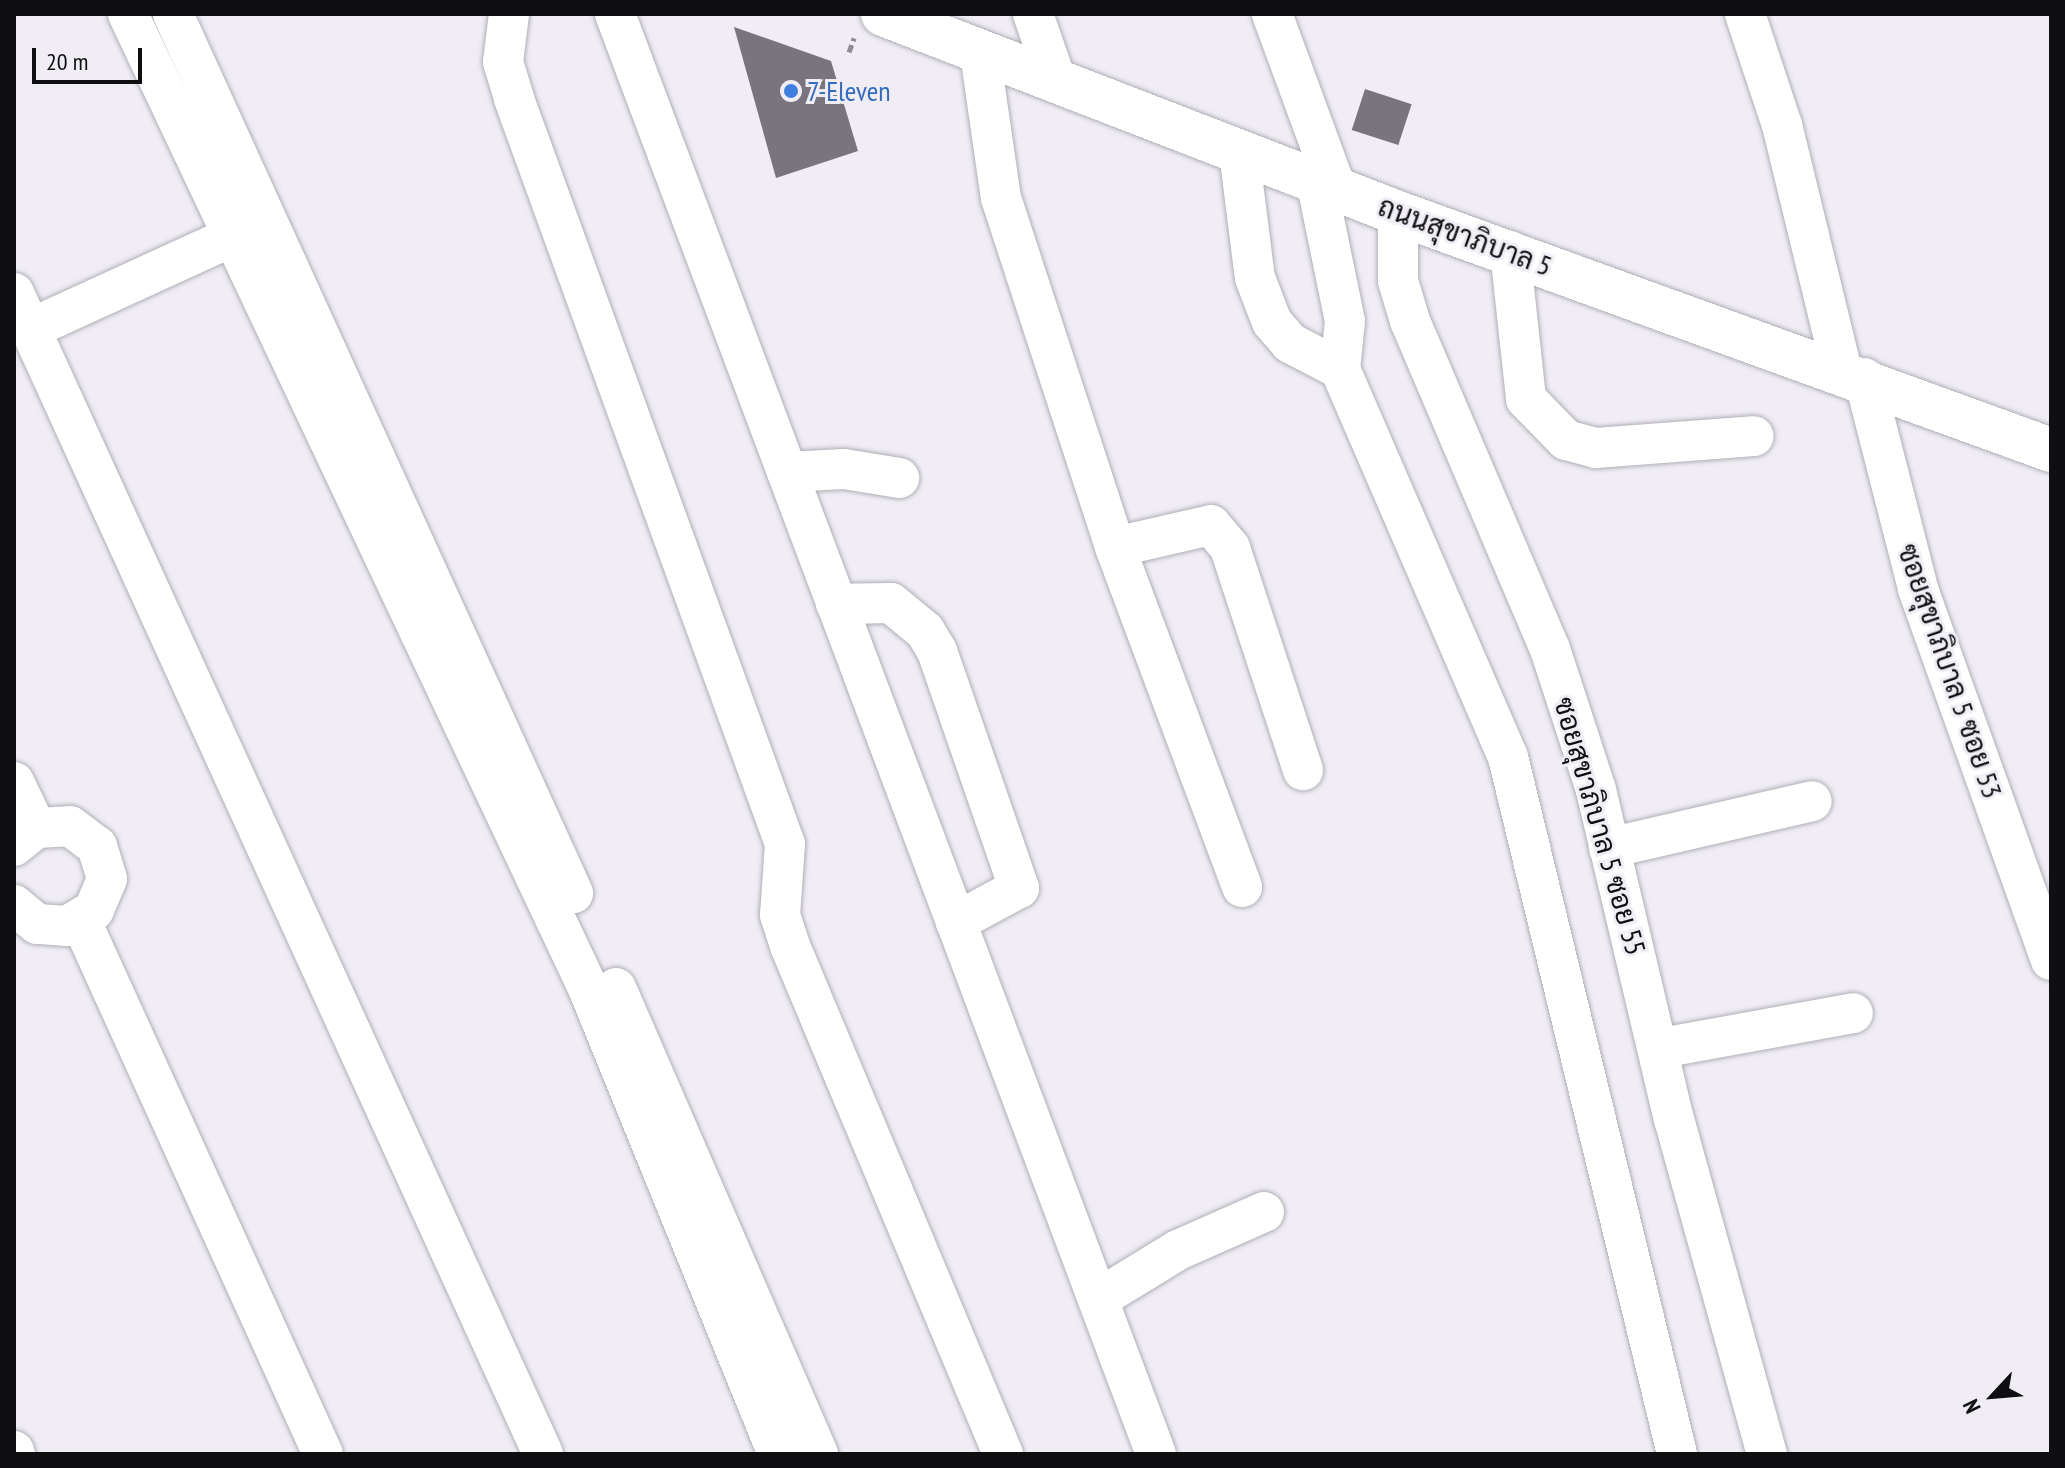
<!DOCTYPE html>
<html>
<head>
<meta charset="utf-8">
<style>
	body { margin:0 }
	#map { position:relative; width:2065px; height:1468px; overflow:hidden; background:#f0edf5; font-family:"PT Sans Narrow",Sarabun,sans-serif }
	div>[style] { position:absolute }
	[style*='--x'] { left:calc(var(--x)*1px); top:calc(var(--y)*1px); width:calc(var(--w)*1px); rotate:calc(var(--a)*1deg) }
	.building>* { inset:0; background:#78757c; transform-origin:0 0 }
	.path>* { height:5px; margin-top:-2.5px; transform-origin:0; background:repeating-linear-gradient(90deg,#8f8d93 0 8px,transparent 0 12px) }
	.roads { filter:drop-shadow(0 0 2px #b1aeb6) drop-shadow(0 0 2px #b1aeb6) }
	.minor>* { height:40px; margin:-20px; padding:0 20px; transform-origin:20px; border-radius:20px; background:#fff }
	.major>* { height:44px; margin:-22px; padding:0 22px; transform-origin:22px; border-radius:22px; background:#fff }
	.dots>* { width:22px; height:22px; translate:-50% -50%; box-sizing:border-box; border:4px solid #f0edf5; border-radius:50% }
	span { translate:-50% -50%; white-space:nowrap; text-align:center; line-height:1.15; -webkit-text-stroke:6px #f0edf5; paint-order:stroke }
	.shop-label { font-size:28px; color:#366cbe }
	.left { translate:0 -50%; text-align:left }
	.street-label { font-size:28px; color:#0f0e11 }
	.frame { position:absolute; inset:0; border:16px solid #0f0e11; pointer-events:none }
	.north { position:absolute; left:1953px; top:1356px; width:80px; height:80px; -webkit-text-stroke:6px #f0edf5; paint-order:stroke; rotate:244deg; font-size:22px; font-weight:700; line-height:32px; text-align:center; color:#0f0e11 }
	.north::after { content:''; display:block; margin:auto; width:28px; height:36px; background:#0f0e11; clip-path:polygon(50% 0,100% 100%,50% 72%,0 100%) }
	.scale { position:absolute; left:32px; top:48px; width:110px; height:36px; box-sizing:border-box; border:4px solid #0f0e11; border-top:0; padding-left:10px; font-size:24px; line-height:28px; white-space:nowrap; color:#0f0e11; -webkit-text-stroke:6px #f0edf5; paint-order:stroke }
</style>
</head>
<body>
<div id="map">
	<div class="building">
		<i style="clip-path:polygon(734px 27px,831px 61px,858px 151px,776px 178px)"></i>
		<i style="left:1365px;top:89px;width:49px;height:43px;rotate:18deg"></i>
	</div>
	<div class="path">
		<i style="--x:849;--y:52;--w:15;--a:-70"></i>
	</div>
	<div class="roads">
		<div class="minor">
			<i style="--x:128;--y:14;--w:1077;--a:64.72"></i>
			<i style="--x:588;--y:988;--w:503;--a:67.82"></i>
			<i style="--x:173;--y:14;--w:966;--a:65.53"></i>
			<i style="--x:509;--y:14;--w:48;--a:97.1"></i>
			<i style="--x:503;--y:62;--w:39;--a:73"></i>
			<i style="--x:514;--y:99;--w:793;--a:70.01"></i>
			<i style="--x:785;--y:844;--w:71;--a:94"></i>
			<i style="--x:780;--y:915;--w:33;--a:72"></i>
			<i style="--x:790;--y:946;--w:551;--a:67.25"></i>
			<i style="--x:615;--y:14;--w:1538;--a:69.41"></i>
			<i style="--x:1033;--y:14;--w:67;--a:70.8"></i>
			<i style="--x:1272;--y:14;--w:185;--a:69.8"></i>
			<i style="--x:1745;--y:14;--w:117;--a:71.6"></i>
			<i style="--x:1782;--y:125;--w:253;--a:76.3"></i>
			<i style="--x:980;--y:53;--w:147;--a:81.8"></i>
			<i style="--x:1001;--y:198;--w:367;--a:71.9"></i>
			<i style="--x:1115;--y:547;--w:363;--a:69.5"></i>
			<i style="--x:1239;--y:152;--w:127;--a:82.8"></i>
			<i style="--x:1255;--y:278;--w:47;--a:68.9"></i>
			<i style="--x:1272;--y:322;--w:28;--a:49"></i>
			<i style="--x:1290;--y:343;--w:56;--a:27.5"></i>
			<i style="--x:1316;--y:180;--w:144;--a:78.4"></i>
			<i style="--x:1345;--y:321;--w:48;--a:95.9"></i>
			<i style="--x:1340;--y:369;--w:423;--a:66.6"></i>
			<i style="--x:1508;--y:757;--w:717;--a:76.37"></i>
			<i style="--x:1398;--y:213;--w:68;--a:90"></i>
			<i style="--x:1398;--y:281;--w:42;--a:73.3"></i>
			<i style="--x:1410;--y:321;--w:357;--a:66.9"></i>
			<i style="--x:1550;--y:649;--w:148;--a:71.9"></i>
			<i style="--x:1596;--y:790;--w:338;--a:76.7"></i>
			<i style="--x:1674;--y:1119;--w:348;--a:74.5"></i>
			<i style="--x:1510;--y:251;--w:149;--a:83.8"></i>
			<i style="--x:1526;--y:399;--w:57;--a:45.7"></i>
			<i style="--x:1566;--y:440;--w:31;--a:15"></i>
			<i style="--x:1596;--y:448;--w:158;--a:-4.3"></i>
			<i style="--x:14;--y:293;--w:1276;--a:65.5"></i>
			<i style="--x:30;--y:329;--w:223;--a:-24.6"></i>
			<i style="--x:1864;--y:378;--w:218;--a:75.6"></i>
			<i style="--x:1918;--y:589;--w:394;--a:70.3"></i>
			<i style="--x:787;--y:472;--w:57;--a:-3"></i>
			<i style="--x:844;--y:469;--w:56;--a:9.3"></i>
			<i style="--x:1115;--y:547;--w:98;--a:-12.9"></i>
			<i style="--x:1211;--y:525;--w:30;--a:50"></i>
			<i style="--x:1230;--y:548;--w:234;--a:71.8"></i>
			<i style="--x:836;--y:604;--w:55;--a:-1"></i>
			<i style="--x:891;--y:603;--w:44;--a:39.5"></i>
			<i style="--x:925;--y:631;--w:23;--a:59"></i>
			<i style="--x:937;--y:651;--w:251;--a:70.9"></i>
			<i style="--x:1019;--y:888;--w:72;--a:151.6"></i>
			<i style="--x:14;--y:782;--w:51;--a:64.4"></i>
			<i style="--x:14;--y:846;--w:28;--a:-39"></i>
			<i style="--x:36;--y:828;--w:34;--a:-3"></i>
			<i style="--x:70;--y:826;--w:34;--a:37"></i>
			<i style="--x:97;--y:846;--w:34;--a:73"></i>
			<i style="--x:107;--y:879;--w:34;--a:113"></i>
			<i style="--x:94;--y:910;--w:31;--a:149"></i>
			<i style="--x:67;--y:926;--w:30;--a:-176"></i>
			<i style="--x:37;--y:924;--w:30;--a:-140"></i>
			<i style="--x:1609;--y:848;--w:208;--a:-13"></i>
			<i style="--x:81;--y:921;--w:585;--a:65.58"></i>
			<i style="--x:616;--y:988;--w:508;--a:66.56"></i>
			<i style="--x:1661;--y:1048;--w:195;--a:-10.3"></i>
			<i style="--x:1098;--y:1299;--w:94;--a:-31.5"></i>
			<i style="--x:1178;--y:1250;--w:94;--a:-23.8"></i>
			<i style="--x:14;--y:1451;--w:3;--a:72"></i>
		</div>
		<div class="major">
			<i style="--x:883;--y:14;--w:552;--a:21.13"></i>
			<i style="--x:1398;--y:213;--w:695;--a:19.95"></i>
		</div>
	</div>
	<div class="dots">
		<i style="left:791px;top:91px;background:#3f7fe0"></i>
	</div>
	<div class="shop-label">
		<span class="left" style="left:807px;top:91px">7-Eleven</span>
	</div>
	<div class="street-label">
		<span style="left:1465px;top:236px;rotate:20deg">ถนนสุขาภิบาล 5</span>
		<span style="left:1950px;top:671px;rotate:71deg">ซอยสุขาภิบาล 5 ซอย 53</span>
		<span style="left:1600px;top:826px;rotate:74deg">ซอยสุขาภิบาล 5 ซอย 55</span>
	</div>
	<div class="frame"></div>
	<div class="north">N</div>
	<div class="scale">20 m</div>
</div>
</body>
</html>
